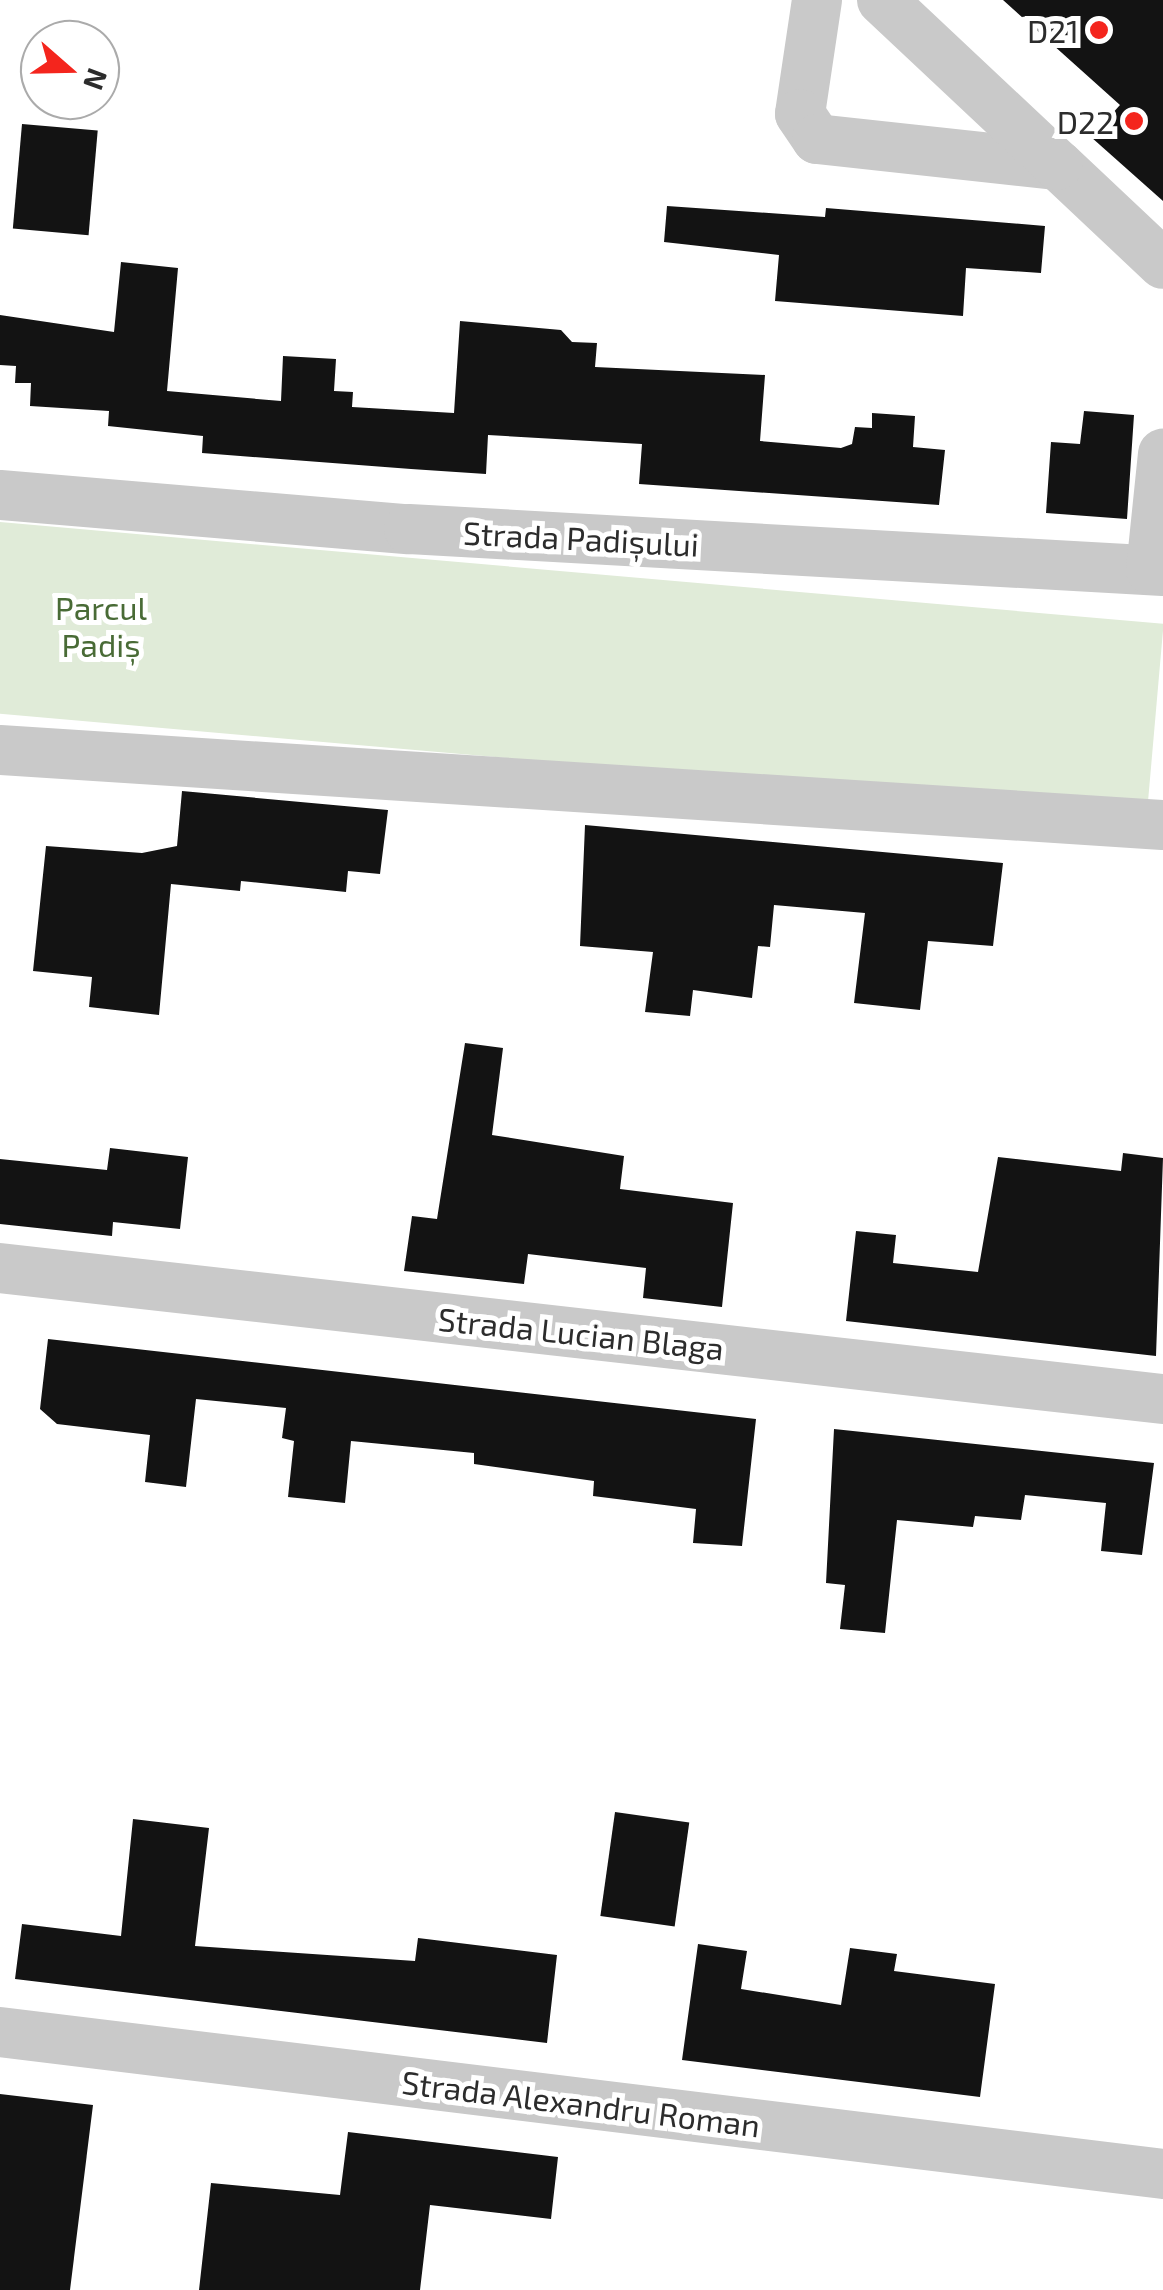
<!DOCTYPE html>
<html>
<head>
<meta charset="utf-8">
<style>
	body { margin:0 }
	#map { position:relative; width:1163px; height:2290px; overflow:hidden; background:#fff; font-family:"Exo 2",sans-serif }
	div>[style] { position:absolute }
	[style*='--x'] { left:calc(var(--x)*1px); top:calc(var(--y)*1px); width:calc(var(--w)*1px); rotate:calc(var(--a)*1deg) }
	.green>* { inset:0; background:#e0ebd8; transform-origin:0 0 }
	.building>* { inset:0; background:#131313; transform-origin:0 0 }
	.minor>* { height:50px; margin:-25px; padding:0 25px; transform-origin:25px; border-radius:25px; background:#c9c9c9 }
	.dots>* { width:28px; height:28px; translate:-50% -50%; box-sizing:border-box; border:5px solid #fff; border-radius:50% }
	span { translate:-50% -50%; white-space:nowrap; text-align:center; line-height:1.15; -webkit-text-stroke:10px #fff; paint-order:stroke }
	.poi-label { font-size:32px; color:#2c2c2c }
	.right { translate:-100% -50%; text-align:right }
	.street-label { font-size:32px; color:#2c2c2c }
	.park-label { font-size:32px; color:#496b36 }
	.north { position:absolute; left:20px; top:20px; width:100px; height:100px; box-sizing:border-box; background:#fff; border:2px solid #ababab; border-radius:50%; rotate:110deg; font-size:28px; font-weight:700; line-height:40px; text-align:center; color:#2c2c2c }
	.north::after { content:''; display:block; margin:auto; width:35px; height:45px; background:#f4251d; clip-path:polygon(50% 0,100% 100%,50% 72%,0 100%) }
</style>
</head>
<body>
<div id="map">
	<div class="green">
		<i style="left:0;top:522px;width:1168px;height:191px;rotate:5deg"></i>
	</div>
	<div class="building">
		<i style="clip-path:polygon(1003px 0,1163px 0,1163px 201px,1091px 137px,1120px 105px)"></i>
		<i style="left:22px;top:124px;width:76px;height:105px;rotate:5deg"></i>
		<i style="clip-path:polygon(667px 206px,825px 217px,826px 208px,1045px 226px,1041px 273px,966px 268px,963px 316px,775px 301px,779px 255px,664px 242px)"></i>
		<i style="clip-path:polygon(121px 262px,178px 268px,167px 391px,281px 401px,283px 356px,336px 359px,334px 391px,353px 392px,352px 407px,454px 413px,460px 321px,561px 330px,572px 342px,597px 343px,595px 367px,765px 375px,760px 441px,841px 448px,852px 444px,855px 427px,872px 428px,872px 413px,915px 416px,913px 447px,945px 450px,939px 505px,639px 484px,642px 444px,488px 435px,486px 474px,411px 469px,202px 453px,203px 436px,108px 426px,109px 411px,30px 406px,31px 383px,15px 383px,16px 366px,0 365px,0 315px,114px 332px)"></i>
		<i style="clip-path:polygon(1084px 411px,1134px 415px,1127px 519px,1046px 513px,1051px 442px,1080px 444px)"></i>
		<i style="clip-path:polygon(182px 791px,388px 810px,380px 874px,348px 871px,346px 892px,241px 881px,240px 891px,171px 884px,159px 1015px,89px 1007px,92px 977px,33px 971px,46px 846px,142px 853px,177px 846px)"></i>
		<i style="clip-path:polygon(585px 825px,1003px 863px,993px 946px,928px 941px,920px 1010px,854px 1003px,865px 913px,774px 905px,770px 947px,758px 946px,752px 998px,693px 990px,690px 1016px,645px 1012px,653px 952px,580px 946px)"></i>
		<i style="clip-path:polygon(465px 1043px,503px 1048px,492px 1135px,624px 1156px,620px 1189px,733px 1203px,722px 1307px,643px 1298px,646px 1268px,528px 1254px,524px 1284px,404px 1271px,412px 1216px,437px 1219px)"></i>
		<i style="clip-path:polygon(110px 1148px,188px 1157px,180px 1229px,113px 1222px,112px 1236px,0 1224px,0 1159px,107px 1170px)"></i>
		<i style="clip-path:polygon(1123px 1153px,1163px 1158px,1156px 1356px,846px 1321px,856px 1231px,896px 1235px,893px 1263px,978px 1272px,998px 1157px,1121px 1171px)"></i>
		<i style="clip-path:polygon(48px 1339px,756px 1419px,742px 1546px,693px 1543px,696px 1509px,593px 1496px,594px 1481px,474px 1464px,474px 1453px,351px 1441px,345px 1503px,288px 1497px,294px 1441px,282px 1438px,286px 1408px,196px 1399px,186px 1487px,145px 1482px,150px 1435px,57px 1424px,40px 1409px)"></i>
		<i style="clip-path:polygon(834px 1429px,1154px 1463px,1142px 1555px,1101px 1551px,1106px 1503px,1025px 1495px,1021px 1520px,975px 1516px,973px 1527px,897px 1520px,885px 1633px,840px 1629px,845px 1585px,826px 1583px)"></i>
		<i style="left:615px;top:1812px;width:75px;height:105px;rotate:8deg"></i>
		<i style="clip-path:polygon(133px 1819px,209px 1828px,195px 1946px,415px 1961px,418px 1938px,557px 1955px,547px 2043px,15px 1979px,22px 1924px,121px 1936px)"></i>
		<i style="clip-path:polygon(698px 1944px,747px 1951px,741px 1989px,841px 2005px,850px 1948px,897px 1954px,894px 1971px,995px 1984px,980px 2097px,682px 2060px)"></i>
		<i style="clip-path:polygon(0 2094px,93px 2105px,70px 2290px,0 2290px)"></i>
		<i style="clip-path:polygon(348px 2132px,558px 2157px,551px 2219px,430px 2205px,420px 2290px,199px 2290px,211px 2183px,340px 2195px)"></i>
	</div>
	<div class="minor">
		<i style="--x:817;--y:0;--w:115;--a:98.5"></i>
		<i style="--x:800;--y:114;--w:30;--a:56"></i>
		<i style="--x:817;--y:139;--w:242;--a:6.2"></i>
		<i style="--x:1058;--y:165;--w:144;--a:43.3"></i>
		<i style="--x:882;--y:0;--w:241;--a:43.2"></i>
		<i style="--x:0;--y:495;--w:410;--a:4.8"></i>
		<i style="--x:409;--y:529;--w:755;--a:3.19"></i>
		<i style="--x:1151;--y:570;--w:117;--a:-84.1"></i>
		<i style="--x:0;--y:750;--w:1165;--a:3.69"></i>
		<i style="--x:0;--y:1268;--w:1170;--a:6.43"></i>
		<i style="--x:0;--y:2032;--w:1172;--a:6.96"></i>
	</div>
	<div class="dots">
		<i style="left:1099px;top:30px;background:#f4251d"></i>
		<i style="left:1134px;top:121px;background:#f4251d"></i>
	</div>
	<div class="poi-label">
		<span class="right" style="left:1079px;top:30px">D21</span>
		<span class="right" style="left:1114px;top:121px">D22</span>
	</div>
	<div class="street-label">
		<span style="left:581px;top:538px;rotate:3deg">Strada Padișului</span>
		<span style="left:581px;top:1333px;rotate:6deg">Strada Lucian Blaga</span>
		<span style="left:581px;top:2103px;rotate:7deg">Strada Alexandru Roman</span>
	</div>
	<div class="park-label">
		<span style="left:101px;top:626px">Parcul<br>Padiș</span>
	</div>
	<div class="north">N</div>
</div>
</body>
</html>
